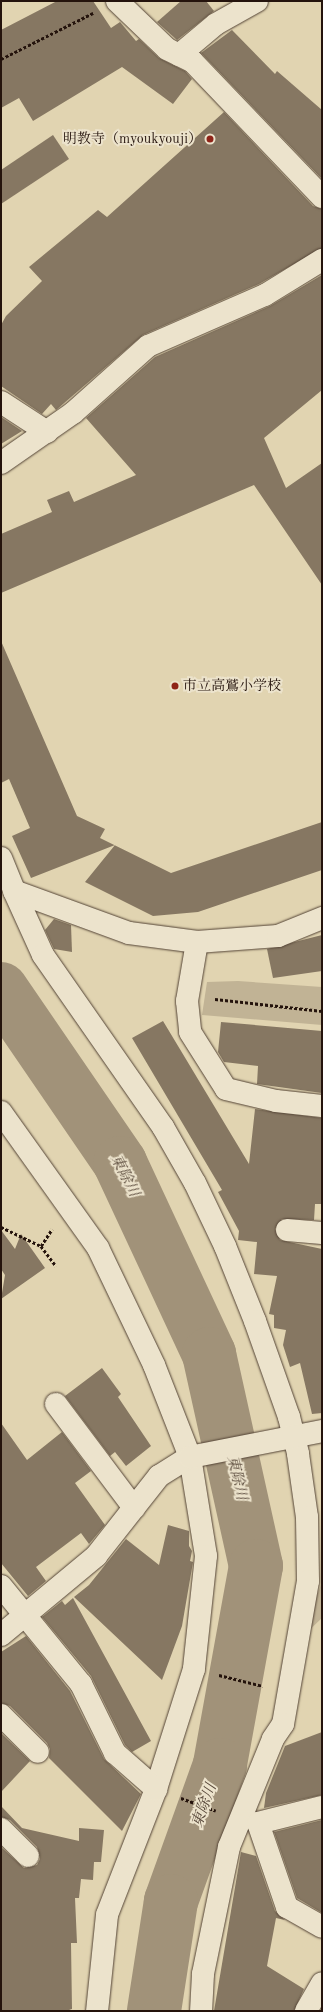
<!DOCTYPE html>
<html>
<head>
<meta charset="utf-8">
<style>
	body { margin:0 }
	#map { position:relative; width:323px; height:2012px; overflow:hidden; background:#e1d4b1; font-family:"Old Standard TT","Noto Serif JP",serif }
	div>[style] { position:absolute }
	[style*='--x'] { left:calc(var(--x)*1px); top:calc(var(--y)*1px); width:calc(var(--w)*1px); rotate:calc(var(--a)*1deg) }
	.green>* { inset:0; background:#c1b395 }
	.river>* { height:54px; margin:-27px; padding:0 27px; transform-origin:27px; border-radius:27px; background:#a19279 }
	.building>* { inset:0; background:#867762 }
	.path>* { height:2.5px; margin-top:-1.25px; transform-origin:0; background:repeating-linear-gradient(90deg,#24130c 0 3px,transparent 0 5px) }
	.roads { filter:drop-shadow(0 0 1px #534335) drop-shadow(0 0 1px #534335) }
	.minor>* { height:22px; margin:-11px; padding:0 11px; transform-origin:11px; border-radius:11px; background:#ece3cc }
	.dots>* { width:11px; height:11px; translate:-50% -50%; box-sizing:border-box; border:2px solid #ece3cc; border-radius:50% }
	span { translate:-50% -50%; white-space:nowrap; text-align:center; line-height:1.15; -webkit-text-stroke:4px #ece3cc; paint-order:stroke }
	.poi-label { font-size:14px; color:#24130c }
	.right { translate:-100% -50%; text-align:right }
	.left { translate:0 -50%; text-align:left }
	.water-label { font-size:15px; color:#564638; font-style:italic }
	.frame { position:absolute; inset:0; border:2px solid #24130c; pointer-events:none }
</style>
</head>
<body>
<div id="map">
	<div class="green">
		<i style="clip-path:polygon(238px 981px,322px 987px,322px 1025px,202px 1015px,207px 982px)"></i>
		<i style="clip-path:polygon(322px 1582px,322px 1618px,303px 1636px,313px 1606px)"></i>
	</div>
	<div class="river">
		<i style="--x:1;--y:989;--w:211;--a:55.6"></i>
		<i style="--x:120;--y:1163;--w:211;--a:65"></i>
		<i style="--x:209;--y:1354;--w:217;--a:77.5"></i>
		<i style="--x:256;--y:1566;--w:202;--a:100.3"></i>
		<i style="--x:220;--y:1765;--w:145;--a:109.8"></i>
		<i style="--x:171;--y:1901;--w:111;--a:98.8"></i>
	</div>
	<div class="building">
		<i style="clip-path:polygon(57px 1px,93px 1px,111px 28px,120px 22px,136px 41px,139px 39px,159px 58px,185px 71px,192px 79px,173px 104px,122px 67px,33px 121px,19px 98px,1px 108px,1px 30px)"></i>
		<i style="clip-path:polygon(181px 1px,206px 1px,214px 11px,177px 40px,157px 22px)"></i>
		<i style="clip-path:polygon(232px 30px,275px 74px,277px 71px,322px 110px,322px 179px,201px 53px)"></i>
		<i style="clip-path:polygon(224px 112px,313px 206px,322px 209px,322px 248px,259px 284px,143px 335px,56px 410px,51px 404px,42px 414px,1px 386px,1px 325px,6px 316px,42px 281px,29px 267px,98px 210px,107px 217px)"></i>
		<i style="clip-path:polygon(53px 135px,69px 159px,1px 204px,1px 170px)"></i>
		<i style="clip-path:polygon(322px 275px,322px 390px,264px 438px,286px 488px,322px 463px,322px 585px,254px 485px,1px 593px,1px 534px,52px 512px,47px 500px,69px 491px,74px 502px,136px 475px,86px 418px,155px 357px,270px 306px)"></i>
		<i style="clip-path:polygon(1px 417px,22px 431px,1px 444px)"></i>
		<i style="clip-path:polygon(1px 641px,77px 816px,105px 829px,100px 838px,171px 873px,322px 822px,322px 870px,198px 912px,153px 916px,85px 882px,115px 845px,31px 878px,12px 836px,30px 828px,9px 779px,1px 783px)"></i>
		<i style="clip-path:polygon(54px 919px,71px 925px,72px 952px,54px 949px,45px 930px)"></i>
		<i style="clip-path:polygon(322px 935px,322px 971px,273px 978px,267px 949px)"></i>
		<i style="clip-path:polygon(163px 1021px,249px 1164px,255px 1109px,322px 1118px,322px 1204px,315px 1204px,314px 1220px,282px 1219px,275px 1229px,280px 1240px,322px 1249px,322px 1413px,312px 1414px,300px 1363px,290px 1367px,283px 1345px,286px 1330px,274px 1328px,274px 1315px,269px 1314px,277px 1276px,254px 1274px,257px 1242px,238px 1240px,239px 1231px,218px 1192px,222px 1190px,132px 1038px)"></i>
		<i style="clip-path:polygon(221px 1022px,322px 1031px,322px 1093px,257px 1084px,258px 1066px,224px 1062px,218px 1052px)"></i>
		<i style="clip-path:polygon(1px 1230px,15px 1249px,21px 1234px,45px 1268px,1px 1299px,5px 1275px,1px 1269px)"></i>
		<i style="clip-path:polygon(102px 1368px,121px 1394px,118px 1397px,151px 1446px,126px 1466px,115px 1452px,110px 1456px,65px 1396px)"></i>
		<i style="clip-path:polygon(1px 1423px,27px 1460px,62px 1432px,91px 1471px,75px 1483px,105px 1525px,89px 1544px,81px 1533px,36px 1567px,46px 1581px,28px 1596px,1px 1563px)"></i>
		<i style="clip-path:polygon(168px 1525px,189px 1531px,189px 1546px,192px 1551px,190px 1561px,193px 1562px,182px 1626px,162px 1680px,74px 1597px,89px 1585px,126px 1539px,159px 1565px)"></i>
		<i style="clip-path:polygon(73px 1598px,151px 1741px,132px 1752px,125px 1745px,91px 1676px,42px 1617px,62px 1601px,65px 1605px)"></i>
		<i style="clip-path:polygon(26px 1636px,70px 1691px,104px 1759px,141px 1794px,122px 1831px,49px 1758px,50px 1749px,47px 1743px,10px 1706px,1px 1703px,1px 1652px)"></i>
		<i style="clip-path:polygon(322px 1732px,322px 1795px,264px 1808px,266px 1793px,285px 1746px)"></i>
		<i style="clip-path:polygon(1px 1733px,30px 1761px,1px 1792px)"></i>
		<i style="clip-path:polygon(1px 1806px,22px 1828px,79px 1841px,79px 1828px,104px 1830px,101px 1862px,94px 1862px,93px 1880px,81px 1879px,79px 1898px,75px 1898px,77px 1943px,71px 1943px,72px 2009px,66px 2011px,1px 2011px,1px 1847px,24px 1868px,37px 1865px,40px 1859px,37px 1847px,10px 1820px,1px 1817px)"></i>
		<i style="clip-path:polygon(322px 1820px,322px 1913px,297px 1898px,274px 1832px)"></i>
		<i style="clip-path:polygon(241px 1852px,256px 1856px,275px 1911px,285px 1920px,276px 1918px,267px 1966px,304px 1989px,294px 2011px,214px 2011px)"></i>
	</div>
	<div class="path">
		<i style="--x:1;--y:59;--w:103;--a:-26.6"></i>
		<i style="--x:215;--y:999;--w:108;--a:6.4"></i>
		<i style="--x:1;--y:1227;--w:44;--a:25.4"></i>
		<i style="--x:41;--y:1246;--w:20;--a:-57"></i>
		<i style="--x:41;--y:1246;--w:25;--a:53"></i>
		<i style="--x:219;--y:1675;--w:45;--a:14"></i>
		<i style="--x:181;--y:1798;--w:37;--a:20"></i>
	</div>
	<div class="roads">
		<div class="minor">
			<i style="--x:117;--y:1;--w:69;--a:43.8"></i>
			<i style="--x:167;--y:49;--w:28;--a:26"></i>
			<i style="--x:192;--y:61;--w:188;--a:46.3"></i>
			<i style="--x:179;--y:55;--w:48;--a:-40"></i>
			<i style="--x:216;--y:24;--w:47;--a:-29.3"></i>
			<i style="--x:1;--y:402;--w:55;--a:33.1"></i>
			<i style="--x:1;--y:463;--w:88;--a:-34.8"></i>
			<i style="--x:73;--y:413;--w:101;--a:-41.8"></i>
			<i style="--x:148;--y:346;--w:128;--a:-23.6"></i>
			<i style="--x:265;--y:295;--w:67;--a:-31.6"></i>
			<i style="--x:1;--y:858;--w:35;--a:68"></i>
			<i style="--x:14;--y:891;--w:122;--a:20.1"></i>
			<i style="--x:129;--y:933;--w:69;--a:7.5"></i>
			<i style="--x:197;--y:942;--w:81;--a:-4.2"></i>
			<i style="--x:278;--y:936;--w:48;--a:-22.2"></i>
			<i style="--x:14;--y:891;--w:70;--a:65.6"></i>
			<i style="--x:43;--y:955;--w:210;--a:55.1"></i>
			<i style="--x:163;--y:1127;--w:64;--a:60.3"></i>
			<i style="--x:195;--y:1183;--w:70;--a:64.5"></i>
			<i style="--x:225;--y:1246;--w:81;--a:68.2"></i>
			<i style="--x:255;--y:1321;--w:102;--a:70.5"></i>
			<i style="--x:289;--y:1417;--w:38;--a:76"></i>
			<i style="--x:298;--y:1454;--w:64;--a:81.9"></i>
			<i style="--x:307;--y:1517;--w:64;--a:89.1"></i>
			<i style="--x:308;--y:1581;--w:145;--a:99.9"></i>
			<i style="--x:283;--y:1724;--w:18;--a:124"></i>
			<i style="--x:273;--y:1739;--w:117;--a:112.2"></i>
			<i style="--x:229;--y:1847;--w:130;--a:101.6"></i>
			<i style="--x:203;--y:1974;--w:37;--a:93"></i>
			<i style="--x:197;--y:942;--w:60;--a:99.6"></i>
			<i style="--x:187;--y:1001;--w:31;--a:84"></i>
			<i style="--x:190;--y:1032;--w:67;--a:57.7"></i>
			<i style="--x:226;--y:1089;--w:51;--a:13.5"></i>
			<i style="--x:276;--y:1101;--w:46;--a:6.2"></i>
			<i style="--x:1;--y:1112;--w:167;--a:54.5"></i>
			<i style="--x:98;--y:1248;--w:130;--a:64.4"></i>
			<i style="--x:154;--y:1365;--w:99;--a:68.6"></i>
			<i style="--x:190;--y:1457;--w:100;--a:80.8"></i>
			<i style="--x:206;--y:1556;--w:114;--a:96.1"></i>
			<i style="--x:194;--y:1669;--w:126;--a:107.6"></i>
			<i style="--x:156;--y:1789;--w:135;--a:111.3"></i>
			<i style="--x:107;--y:1915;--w:97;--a:95.9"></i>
			<i style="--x:287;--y:1230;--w:35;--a:5"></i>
			<i style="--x:56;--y:1404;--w:130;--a:53.1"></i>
			<i style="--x:1;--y:1586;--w:127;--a:50.8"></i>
			<i style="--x:81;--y:1684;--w:77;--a:63.8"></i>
			<i style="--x:115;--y:1753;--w:55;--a:41.3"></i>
			<i style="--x:1;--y:1635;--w:124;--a:-39.7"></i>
			<i style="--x:96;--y:1556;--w:102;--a:-51.8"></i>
			<i style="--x:159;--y:1476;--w:36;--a:-32"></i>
			<i style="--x:190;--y:1457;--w:135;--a:-11.1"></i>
			<i style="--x:1;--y:1715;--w:52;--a:45"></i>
			<i style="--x:322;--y:1807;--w:66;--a:166"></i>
			<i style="--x:258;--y:1823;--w:89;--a:71"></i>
			<i style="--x:287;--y:1907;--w:40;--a:29.7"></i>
			<i style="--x:1;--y:1829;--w:38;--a:45"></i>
			<i style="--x:306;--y:2011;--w:32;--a:-60"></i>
		</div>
	</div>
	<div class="dots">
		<i style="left:210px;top:139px;background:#8f2418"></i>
		<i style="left:175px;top:686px;background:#8f2418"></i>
	</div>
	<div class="poi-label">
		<span class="right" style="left:202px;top:139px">明教寺（myoukyouji）</span>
		<span class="left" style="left:183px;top:686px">市立高鷲小学校</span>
	</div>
	<div class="water-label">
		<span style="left:124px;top:1176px;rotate:63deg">東除川</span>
		<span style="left:236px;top:1478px;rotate:77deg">東除川</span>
		<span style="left:205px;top:1806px;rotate:-70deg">東除川</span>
	</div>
	<div class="frame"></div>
</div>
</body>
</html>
